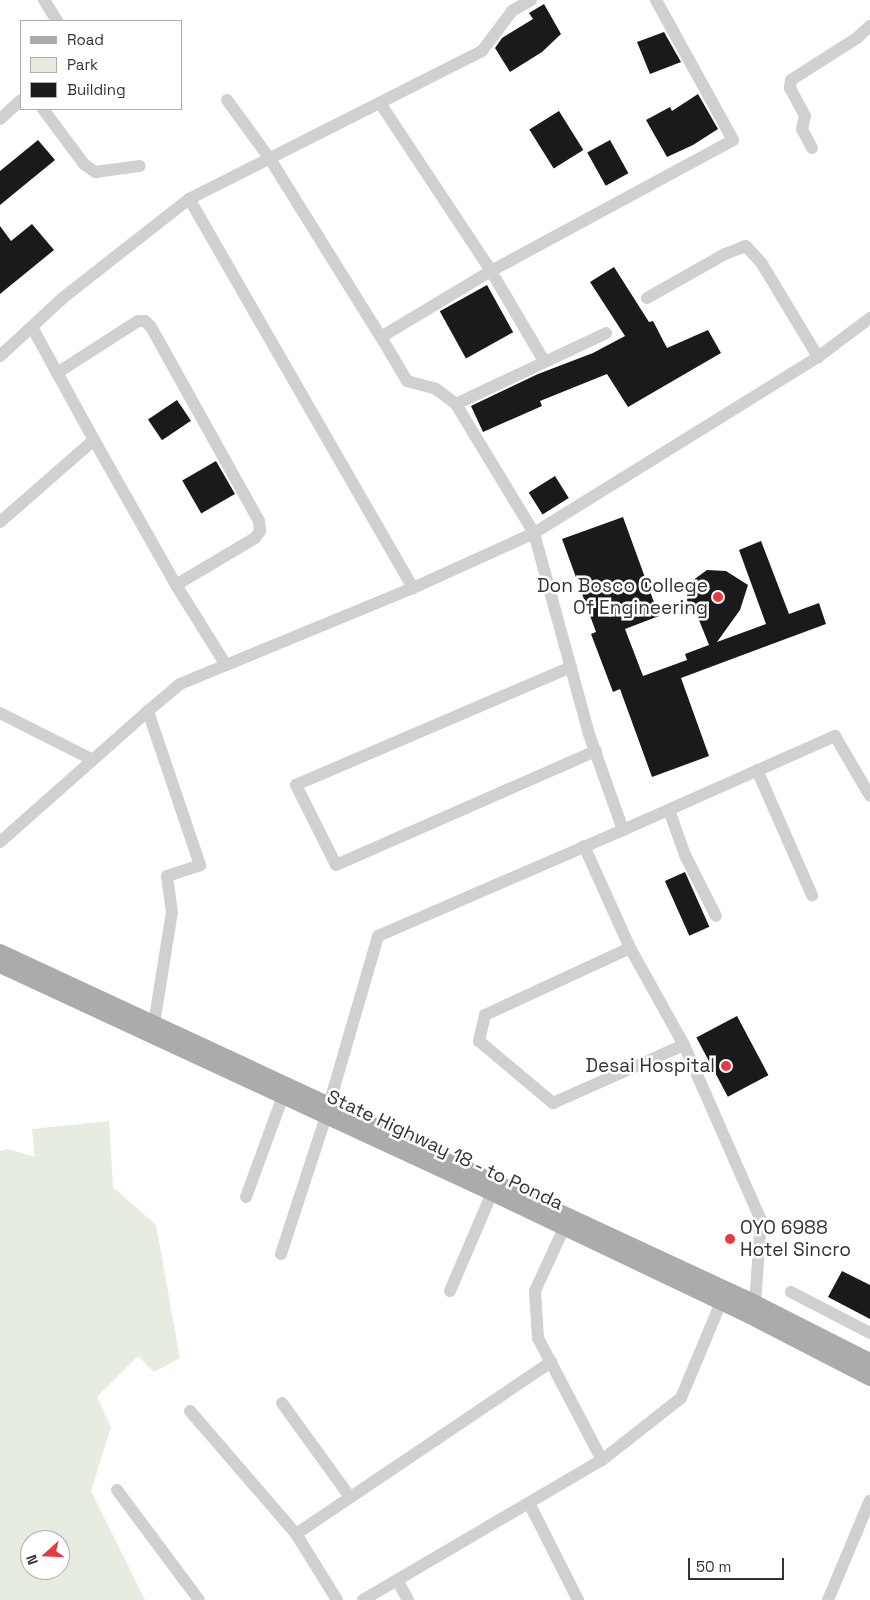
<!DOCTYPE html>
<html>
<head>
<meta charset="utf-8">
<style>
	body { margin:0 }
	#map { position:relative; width:870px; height:1600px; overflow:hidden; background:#fff; font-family:"Space Grotesk",sans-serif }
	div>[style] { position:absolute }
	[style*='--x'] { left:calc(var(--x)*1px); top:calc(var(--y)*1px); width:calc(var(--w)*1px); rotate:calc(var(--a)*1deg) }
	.green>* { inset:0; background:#e6ecdf }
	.building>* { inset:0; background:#1a1a1a; transform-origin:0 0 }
	.minor>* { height:12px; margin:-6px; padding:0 6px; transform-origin:6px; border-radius:6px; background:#d0d0d0 }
	.major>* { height:16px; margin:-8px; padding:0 8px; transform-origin:8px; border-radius:8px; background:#ababab }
	.dots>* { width:14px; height:14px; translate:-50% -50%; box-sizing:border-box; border:2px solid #fff; border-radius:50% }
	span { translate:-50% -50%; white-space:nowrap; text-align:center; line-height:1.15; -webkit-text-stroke:5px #fff; paint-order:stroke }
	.poi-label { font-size:19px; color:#333 }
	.right { translate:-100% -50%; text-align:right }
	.left { translate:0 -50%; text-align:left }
	.street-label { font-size:19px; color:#333 }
	.legend { position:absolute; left:20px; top:20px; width:162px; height:90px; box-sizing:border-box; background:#fff; border:1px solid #adadad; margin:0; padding:6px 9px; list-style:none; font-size:15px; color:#333 }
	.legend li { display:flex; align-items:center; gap:10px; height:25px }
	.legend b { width:25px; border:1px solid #adadad }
	.north { position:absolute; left:20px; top:1530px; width:50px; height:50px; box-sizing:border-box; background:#fff; border:1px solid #adadad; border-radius:50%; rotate:250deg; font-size:14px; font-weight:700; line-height:20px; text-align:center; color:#333 }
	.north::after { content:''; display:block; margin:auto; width:18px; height:22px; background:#e63946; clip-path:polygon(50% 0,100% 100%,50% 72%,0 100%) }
	.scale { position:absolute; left:688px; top:1558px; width:96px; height:22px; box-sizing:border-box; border:2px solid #333; border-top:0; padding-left:6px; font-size:15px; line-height:18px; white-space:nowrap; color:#333; -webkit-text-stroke:4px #fff; paint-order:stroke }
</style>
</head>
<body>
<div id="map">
	<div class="green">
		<i style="clip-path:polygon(evenodd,109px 1121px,113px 1187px,156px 1225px,180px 1358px,154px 1372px,138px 1356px,97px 1397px,111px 1427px,91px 1491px,145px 1600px,0 1600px,0 1151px,8px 1149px,35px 1157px,32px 1129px,109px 1121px,30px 1540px,60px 1540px,60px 1570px,30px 1570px,30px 1540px)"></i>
	</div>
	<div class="building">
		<i style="clip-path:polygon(544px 4px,561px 34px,542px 52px,510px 72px,495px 48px,502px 38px,533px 19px,529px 13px)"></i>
		<i style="clip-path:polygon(664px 32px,681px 62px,650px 74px,637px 42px)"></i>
		<i style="clip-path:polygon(698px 94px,718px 129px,693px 145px,667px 157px,646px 120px,670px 107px,672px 111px)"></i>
		<i style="left:559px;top:111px;width:46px;height:35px;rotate:58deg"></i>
		<i style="clip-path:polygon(38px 140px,55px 160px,0 205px,0 171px)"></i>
		<i style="left:610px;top:140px;width:38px;height:26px;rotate:61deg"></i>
		<i style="clip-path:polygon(32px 224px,54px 250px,0 294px,0 226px,11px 241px)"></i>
		<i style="clip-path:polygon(614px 267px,649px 322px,653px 321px,667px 348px,708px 330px,721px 353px,628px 407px,607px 374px,540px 401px,542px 406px,483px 432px,471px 406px,538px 374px,593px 353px,625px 336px,590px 282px)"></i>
		<i style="left:487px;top:285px;width:54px;height:54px;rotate:61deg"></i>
		<i style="left:177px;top:400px;width:25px;height:35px;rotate:56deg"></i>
		<i style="left:216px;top:461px;width:38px;height:39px;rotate:60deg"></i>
		<i style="left:555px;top:476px;width:26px;height:31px;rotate:58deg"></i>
		<i style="clip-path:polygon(623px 517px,659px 616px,625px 629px,643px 676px,687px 660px,685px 654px,709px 645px,699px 620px,690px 609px,687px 600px,692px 581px,707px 570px,726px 571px,748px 585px,740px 610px,717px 642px,766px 624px,739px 550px,761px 541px,789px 614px,819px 603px,826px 624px,681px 678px,709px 756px,652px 777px,620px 689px,613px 692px,591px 634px,596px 632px,562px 539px)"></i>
		<i style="left:685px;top:872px;width:60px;height:22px;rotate:66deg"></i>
		<i style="left:737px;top:1016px;width:67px;height:46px;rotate:62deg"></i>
		<i style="clip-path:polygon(842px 1271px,870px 1285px,870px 1319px,828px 1297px)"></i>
	</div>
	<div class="minor">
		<i style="--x:44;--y:0;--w:25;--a:58"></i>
		<i style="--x:227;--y:100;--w:73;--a:53.9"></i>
		<i style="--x:270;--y:159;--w:210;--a:58.1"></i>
		<i style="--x:381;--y:337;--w:128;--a:-31"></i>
		<i style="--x:491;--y:271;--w:275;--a:-28.4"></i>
		<i style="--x:733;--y:140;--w:160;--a:-118.8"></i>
		<i style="--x:380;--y:103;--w:201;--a:56.5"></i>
		<i style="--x:491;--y:271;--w:104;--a:59.5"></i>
		<i style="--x:43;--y:109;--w:69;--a:53.3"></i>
		<i style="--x:84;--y:164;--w:14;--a:36"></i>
		<i style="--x:95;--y:172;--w:45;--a:-7.6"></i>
		<i style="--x:0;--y:119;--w:28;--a:-42"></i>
		<i style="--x:812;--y:148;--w:21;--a:-118"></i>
		<i style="--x:802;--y:129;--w:13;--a:-77"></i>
		<i style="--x:805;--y:116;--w:32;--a:-118"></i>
		<i style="--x:790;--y:88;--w:8;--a:-83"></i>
		<i style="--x:791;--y:80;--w:78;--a:-32.5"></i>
		<i style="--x:857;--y:38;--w:18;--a:-43"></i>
		<i style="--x:647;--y:298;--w:90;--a:-29.4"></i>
		<i style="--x:725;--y:254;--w:22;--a:-21"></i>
		<i style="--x:746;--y:246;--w:24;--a:48"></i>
		<i style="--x:762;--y:264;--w:109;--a:58.9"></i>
		<i style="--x:870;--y:318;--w:65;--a:143.1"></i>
		<i style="--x:818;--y:357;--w:334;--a:148.2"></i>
		<i style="--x:534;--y:533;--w:208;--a:74.7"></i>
		<i style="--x:589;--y:734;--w:102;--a:70.5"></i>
		<i style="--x:623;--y:830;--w:232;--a:-23.9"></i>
		<i style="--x:835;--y:736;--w:69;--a:59.7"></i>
		<i style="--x:381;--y:337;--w:51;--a:59.4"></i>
		<i style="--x:407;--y:381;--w:30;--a:15"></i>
		<i style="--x:436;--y:389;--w:25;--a:37"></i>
		<i style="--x:0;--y:356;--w:87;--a:-42.7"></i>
		<i style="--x:64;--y:297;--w:159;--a:-38.1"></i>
		<i style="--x:57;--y:373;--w:96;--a:-32.7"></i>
		<i style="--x:138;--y:321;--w:7;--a:0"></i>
		<i style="--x:145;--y:321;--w:8;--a:45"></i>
		<i style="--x:151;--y:327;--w:222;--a:60.9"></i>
		<i style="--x:259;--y:521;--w:10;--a:84"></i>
		<i style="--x:260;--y:531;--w:9;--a:126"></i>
		<i style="--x:255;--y:538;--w:92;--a:149.3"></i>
		<i style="--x:94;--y:440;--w:167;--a:60.5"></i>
		<i style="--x:176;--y:585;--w:94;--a:58"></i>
		<i style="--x:0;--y:522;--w:125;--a:-41.1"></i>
		<i style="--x:94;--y:440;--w:129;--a:-118.8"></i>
		<i style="--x:413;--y:588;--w:133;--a:-24.4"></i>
		<i style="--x:534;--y:533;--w:151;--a:-121.2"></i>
		<i style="--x:456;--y:404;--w:166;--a:-25.3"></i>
		<i style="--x:571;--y:667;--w:299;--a:156.8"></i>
		<i style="--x:296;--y:785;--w:89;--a:63.4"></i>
		<i style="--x:336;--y:865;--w:284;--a:-23.7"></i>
		<i style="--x:0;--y:713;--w:104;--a:26.8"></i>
		<i style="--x:757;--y:770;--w:137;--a:66.3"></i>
		<i style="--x:669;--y:810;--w:48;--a:70.4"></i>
		<i style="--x:685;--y:855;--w:68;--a:63.1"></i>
		<i style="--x:0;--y:842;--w:198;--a:-41.5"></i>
		<i style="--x:584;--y:846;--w:112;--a:65.7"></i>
		<i style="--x:630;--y:948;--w:160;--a:155.2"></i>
		<i style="--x:485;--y:1015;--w:27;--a:103"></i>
		<i style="--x:479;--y:1041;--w:97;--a:40"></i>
		<i style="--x:553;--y:1103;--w:143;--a:-23.9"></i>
		<i style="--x:684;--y:1045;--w:191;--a:66.3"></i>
		<i style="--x:761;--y:1220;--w:83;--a:94.1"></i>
		<i style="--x:755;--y:1303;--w:6;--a:108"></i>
		<i style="--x:630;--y:948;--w:111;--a:60.9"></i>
		<i style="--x:154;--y:1024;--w:113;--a:-80.9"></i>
		<i style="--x:172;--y:912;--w:36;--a:-98"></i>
		<i style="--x:167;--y:876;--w:35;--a:-18"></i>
		<i style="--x:200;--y:865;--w:163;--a:-108.7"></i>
		<i style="--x:148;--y:711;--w:42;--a:-40.2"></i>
		<i style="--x:180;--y:684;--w:252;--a:-22.4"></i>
		<i style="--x:413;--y:588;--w:449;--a:-119.9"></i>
		<i style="--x:189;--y:199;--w:328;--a:-26.8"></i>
		<i style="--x:482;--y:51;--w:50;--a:-53.1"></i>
		<i style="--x:512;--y:11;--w:22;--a:-30"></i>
		<i style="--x:329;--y:1105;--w:176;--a:-73.8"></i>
		<i style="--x:378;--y:936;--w:267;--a:-23.4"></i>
		<i style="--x:246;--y:1197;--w:108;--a:-69.9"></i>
		<i style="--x:281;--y:1254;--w:145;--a:-71.9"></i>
		<i style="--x:450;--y:1291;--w:107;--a:-66.8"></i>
		<i style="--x:791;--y:1292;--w:89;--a:27.4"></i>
		<i style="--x:282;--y:1403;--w:116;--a:54.1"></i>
		<i style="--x:190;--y:1411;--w:162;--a:49.2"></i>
		<i style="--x:602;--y:1460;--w:100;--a:-38.1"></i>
		<i style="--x:681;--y:1398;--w:112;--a:-67.3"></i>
		<i style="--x:117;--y:1490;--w:137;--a:53.3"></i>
		<i style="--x:529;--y:1503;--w:109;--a:63.2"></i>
		<i style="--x:397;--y:1580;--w:23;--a:61"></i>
		<i style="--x:337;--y:1600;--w:78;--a:-121.8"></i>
		<i style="--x:296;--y:1534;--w:308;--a:-34"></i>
		<i style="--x:363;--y:1600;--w:277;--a:-30.4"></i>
		<i style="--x:602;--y:1460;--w:138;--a:-117.7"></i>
		<i style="--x:538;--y:1338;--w:47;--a:-93.7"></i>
		<i style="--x:535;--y:1291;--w:69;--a:-65.3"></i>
		<i style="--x:828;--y:1600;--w:108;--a:-67.2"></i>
	</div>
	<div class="major">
		<i style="--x:0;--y:952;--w:826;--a:24.92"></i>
		<i style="--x:749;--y:1300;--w:136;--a:26.8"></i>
		<i style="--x:0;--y:965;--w:542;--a:24.86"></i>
		<i style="--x:492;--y:1193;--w:286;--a:25.5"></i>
		<i style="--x:750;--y:1316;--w:135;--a:27.3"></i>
	</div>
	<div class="dots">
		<i style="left:718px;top:597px;background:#e63946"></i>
		<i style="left:726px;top:1066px;background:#e63946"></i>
		<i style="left:730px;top:1239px;background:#e63946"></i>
	</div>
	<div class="poi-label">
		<span class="right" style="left:708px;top:597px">Don Bosco College<br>Of Engineering</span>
		<span class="right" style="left:715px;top:1066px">Desai Hospital</span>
		<span class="left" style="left:740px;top:1239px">OYO 6988<br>Hotel Sincro</span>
	</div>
	<div class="street-label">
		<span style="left:445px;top:1150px;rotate:25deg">State Highway 18 - to Ponda</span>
	</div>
	<ul class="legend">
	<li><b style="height:6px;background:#ababab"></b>Road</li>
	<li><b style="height:14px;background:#e6ecdf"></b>Park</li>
	<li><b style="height:14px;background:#1a1a1a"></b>Building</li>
	</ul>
	<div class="north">N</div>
	<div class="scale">50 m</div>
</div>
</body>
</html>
